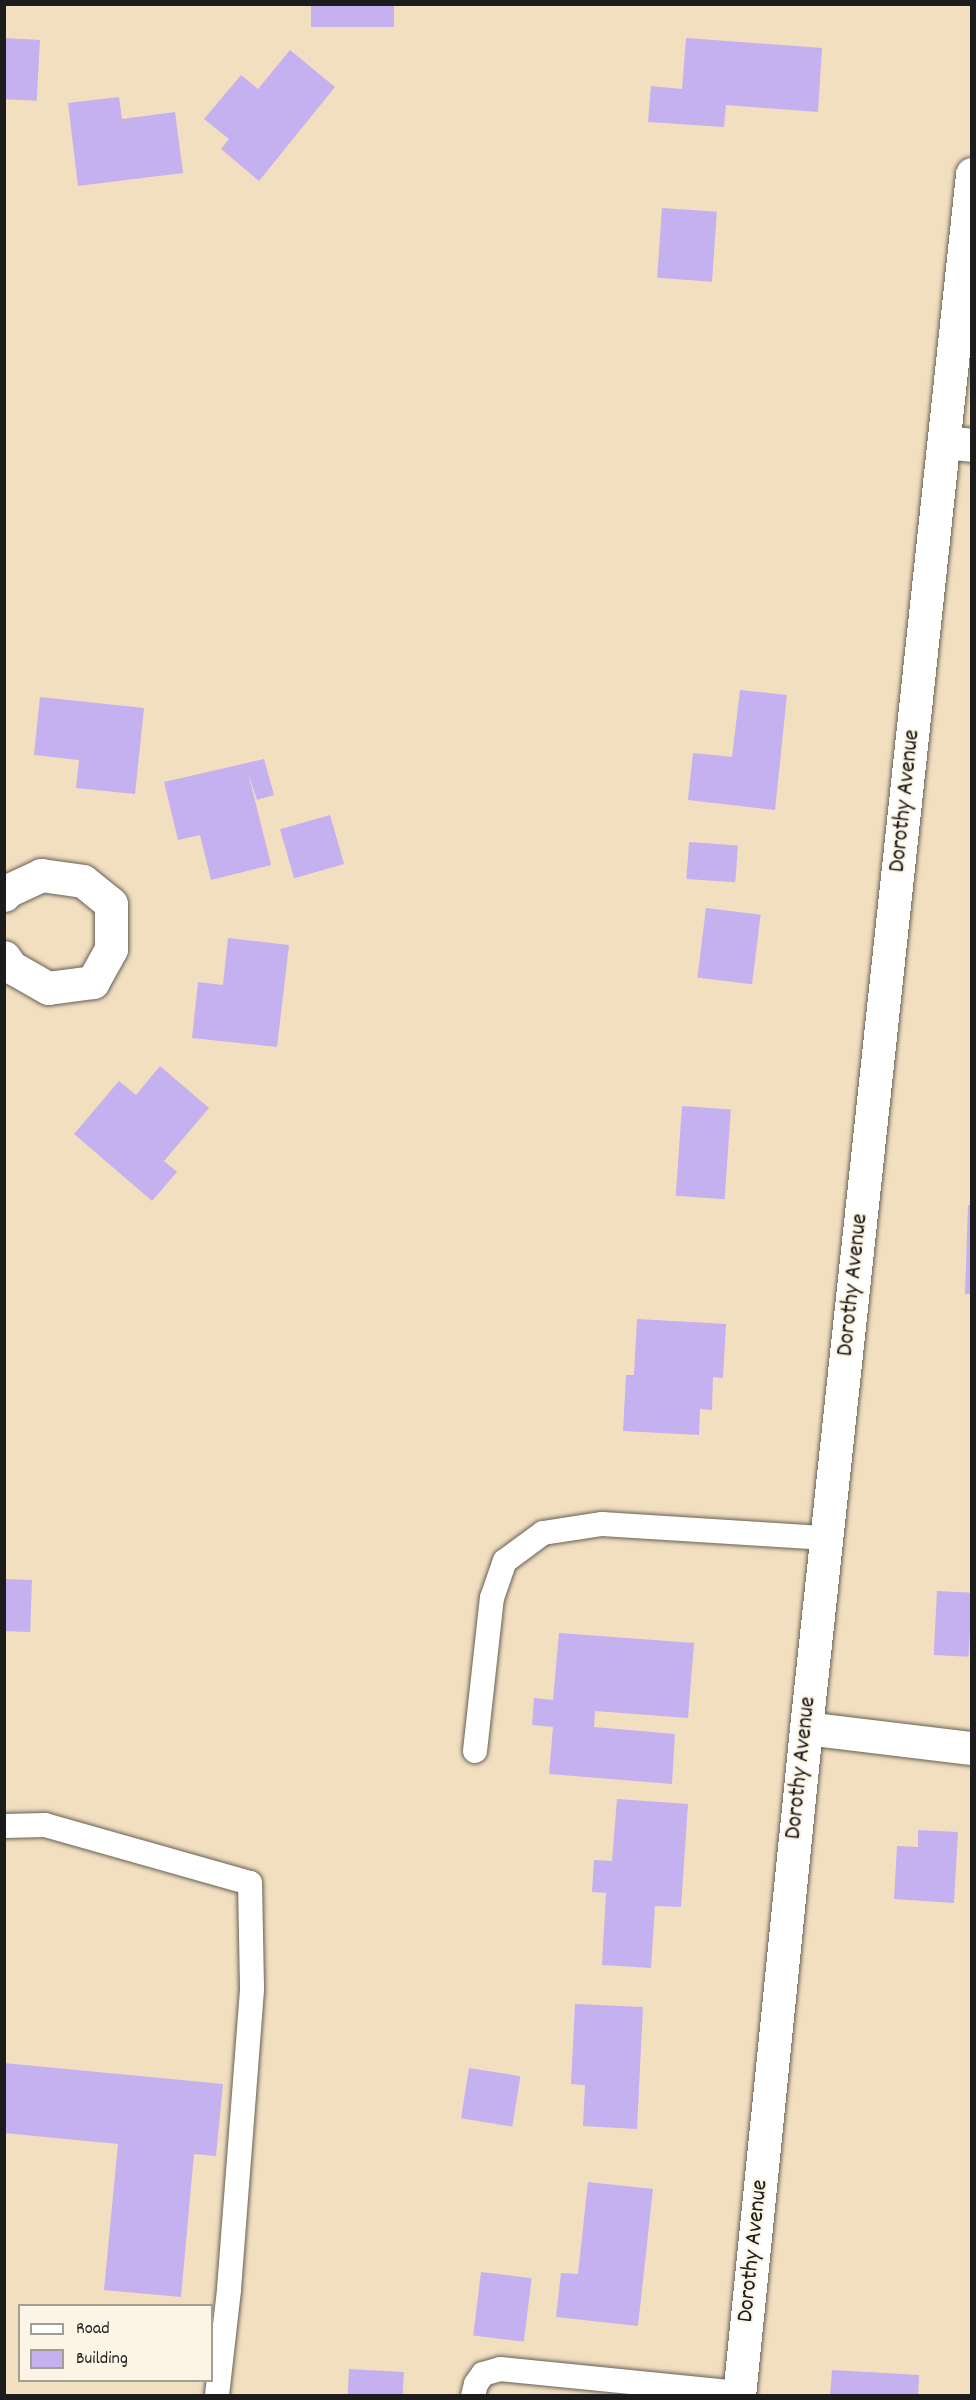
<!DOCTYPE html>
<html>
<head>
<meta charset="utf-8">
<style>
	body { margin:0 }
	#map { position:relative; width:976px; height:2400px; overflow:hidden; background:#f2dfc0; font-family:Dekko,sans-serif }
	div>[style] { position:absolute }
	[style*='--x'] { left:calc(var(--x)*1px); top:calc(var(--y)*1px); width:calc(var(--w)*1px); rotate:calc(var(--a)*1deg) }
	.building>* { inset:0; background:#c5b0f0; transform-origin:0 0 }
	.roads { filter:drop-shadow(0 0 2px #676055) drop-shadow(0 0 2px #676055) }
	.lane>* { height:24px; margin:-12px; padding:0 12px; transform-origin:12px; border-radius:12px; background:#fff }
	.street>* { height:33px; margin:-16.5px; padding:0 16.5px; transform-origin:16.5px; border-radius:16.5px; background:#fff }
	span { translate:-50% -50%; white-space:nowrap; text-align:center; line-height:1.15; -webkit-text-stroke:4.5px #fcf5e5; paint-order:stroke }
	.street-label { font-size:24px; color:#1c1c1c }
	.frame { position:absolute; inset:0; border:6px solid #1c1c1c; pointer-events:none }
	.legend { position:absolute; left:18px; top:2304px; width:195px; height:78px; box-sizing:border-box; background:#fcf5e5; border:2px solid #a29e95; margin:0; padding:8px 10px; list-style:none; font-size:18px; color:#1c1c1c }
	.legend li { display:flex; align-items:center; gap:12px; height:30px }
	.legend b { width:30px; border:2px solid #a29e95 }
</style>
</head>
<body>
<div id="map">
	<div class="building">
		<i style="left:311px;top:4px;width:83px;height:23px"></i>
		<i style="left:4px;top:38px;width:36px;height:61px;rotate:3deg"></i>
		<i style="clip-path:polygon(686px 38px,822px 48px,818px 112px,726px 105px,724px 127px,648px 122px,651px 86px,682px 89px)"></i>
		<i style="clip-path:polygon(290px 50px,335px 87px,259px 181px,221px 149px,229px 139px,204px 119px,241px 75px,258px 89px)"></i>
		<i style="clip-path:polygon(119px 97px,122px 119px,175px 112px,183px 173px,78px 186px,68px 103px)"></i>
		<i style="left:662px;top:208px;width:55px;height:70px;rotate:4deg"></i>
		<i style="clip-path:polygon(740px 690px,787px 695px,775px 810px,688px 800px,693px 753px,732px 757px)"></i>
		<i style="clip-path:polygon(40px 697px,144px 708px,135px 794px,76px 788px,79px 760px,34px 755px)"></i>
		<i style="clip-path:polygon(264px 759px,274px 795px,257px 800px,248px 772px,271px 865px,211px 880px,200px 835px,178px 840px,164px 782px)"></i>
		<i style="left:330px;top:815px;width:51px;height:52px;rotate:74deg"></i>
		<i style="left:689px;top:842px;width:49px;height:37px;rotate:4deg"></i>
		<i style="left:706px;top:908px;width:55px;height:70px;rotate:7deg"></i>
		<i style="clip-path:polygon(228px 938px,289px 945px,277px 1047px,192px 1038px,198px 982px,223px 985px)"></i>
		<i style="clip-path:polygon(160px 1066px,209px 1108px,164px 1161px,177px 1172px,152px 1201px,74px 1134px,119px 1081px,136px 1095px)"></i>
		<i style="left:682px;top:1106px;width:49px;height:90px;rotate:4deg"></i>
		<i style="clip-path:polygon(968px 1205px,972px 1205px,972px 1294px,965px 1294px)"></i>
		<i style="clip-path:polygon(637px 1319px,726px 1324px,723px 1378px,713px 1377px,712px 1410px,700px 1409px,699px 1435px,623px 1431px,626px 1375px,634px 1375px)"></i>
		<i style="left:4px;top:1579px;width:28px;height:52px;rotate:2deg"></i>
		<i style="left:937px;top:1591px;width:35px;height:64px;rotate:3deg"></i>
		<i style="clip-path:polygon(559px 1633px,694px 1643px,688px 1718px,595px 1711px,594px 1727px,675px 1734px,672px 1784px,549px 1774px,553px 1727px,532px 1725px,534px 1698px,553px 1700px)"></i>
		<i style="clip-path:polygon(617px 1799px,688px 1804px,681px 1907px,655px 1906px,651px 1968px,602px 1965px,606px 1893px,592px 1892px,594px 1860px,612px 1861px)"></i>
		<i style="clip-path:polygon(918px 1830px,958px 1832px,954px 1903px,894px 1899px,897px 1846px,918px 1847px)"></i>
		<i style="clip-path:polygon(575px 2004px,643px 2007px,637px 2129px,583px 2126px,585px 2085px,571px 2084px)"></i>
		<i style="clip-path:polygon(4px 2063px,223px 2084px,216px 2156px,194px 2154px,181px 2297px,104px 2290px,118px 2144px,4px 2133px)"></i>
		<i style="left:469px;top:2068px;width:52px;height:51px;rotate:9deg"></i>
		<i style="clip-path:polygon(588px 2182px,653px 2189px,638px 2326px,556px 2317px,561px 2273px,578px 2274px)"></i>
		<i style="left:481px;top:2272px;width:51px;height:64px;rotate:7deg"></i>
		<i style="left:349px;top:2369px;width:55px;height:27px;rotate:3deg"></i>
		<i style="clip-path:polygon(832px 2370px,919px 2375px,918px 2396px,830px 2396px)"></i>
	</div>
	<div class="roads">
		<div class="lane">
			<i style="--x:475;--y:1751;--w:154;--a:-83.7"></i>
			<i style="--x:492;--y:1598;--w:39;--a:-71"></i>
			<i style="--x:505;--y:1561;--w:47;--a:-36.4"></i>
			<i style="--x:543;--y:1533;--w:60;--a:-8.7"></i>
			<i style="--x:602;--y:1524;--w:225;--a:3.6"></i>
			<i style="--x:4;--y:1826;--w:41;--a:-1.4"></i>
			<i style="--x:45;--y:1825;--w:213;--a:15.8"></i>
			<i style="--x:250;--y:1883;--w:107;--a:88.9"></i>
			<i style="--x:252;--y:1990;--w:301;--a:94.4"></i>
			<i style="--x:229;--y:2290;--w:107;--a:96.5"></i>
			<i style="--x:473;--y:2396;--w:12;--a:-76"></i>
			<i style="--x:476;--y:2384;--w:12;--a:-55"></i>
			<i style="--x:483;--y:2374;--w:18;--a:-16"></i>
			<i style="--x:500;--y:2369;--w:240;--a:5.7"></i>
		</div>
		<div class="street">
			<i style="--x:944;--y:442;--w:28;--a:6"></i>
			<i style="--x:4;--y:895;--w:5;--a:-53"></i>
			<i style="--x:7;--y:891;--w:38;--a:-25"></i>
			<i style="--x:41;--y:875;--w:42;--a:8.1"></i>
			<i style="--x:83;--y:881;--w:36;--a:39"></i>
			<i style="--x:111;--y:904;--w:45;--a:90"></i>
			<i style="--x:111;--y:949;--w:38;--a:119"></i>
			<i style="--x:93;--y:982;--w:45;--a:172.4"></i>
			<i style="--x:48;--y:988;--w:43;--a:-150.4"></i>
			<i style="--x:11;--y:967;--w:12;--a:-125"></i>
			<i style="--x:806;--y:1728;--w:167;--a:6.9"></i>
			<i style="--x:739;--y:2396;--w:671;--a:-84.27"></i>
			<i style="--x:806;--y:1728;--w:1563;--a:-83.9"></i>
		</div>
	</div>
	<div class="street-label">
		<span style="left:906px;top:801px;rotate:-84deg">Dorothy Avenue</span>
		<span style="left:854px;top:1285px;rotate:-84deg">Dorothy Avenue</span>
		<span style="left:802px;top:1768px;rotate:-84deg">Dorothy Avenue</span>
		<span style="left:754px;top:2251px;rotate:-84deg">Dorothy Avenue</span>
	</div>
	<div class="frame"></div>
	<ul class="legend">
	<li><b style="height:8px;background:#fff"></b>Road</li>
	<li><b style="height:16px;background:#c5b0f0"></b>Building</li>
	</ul>
</div>
</body>
</html>
